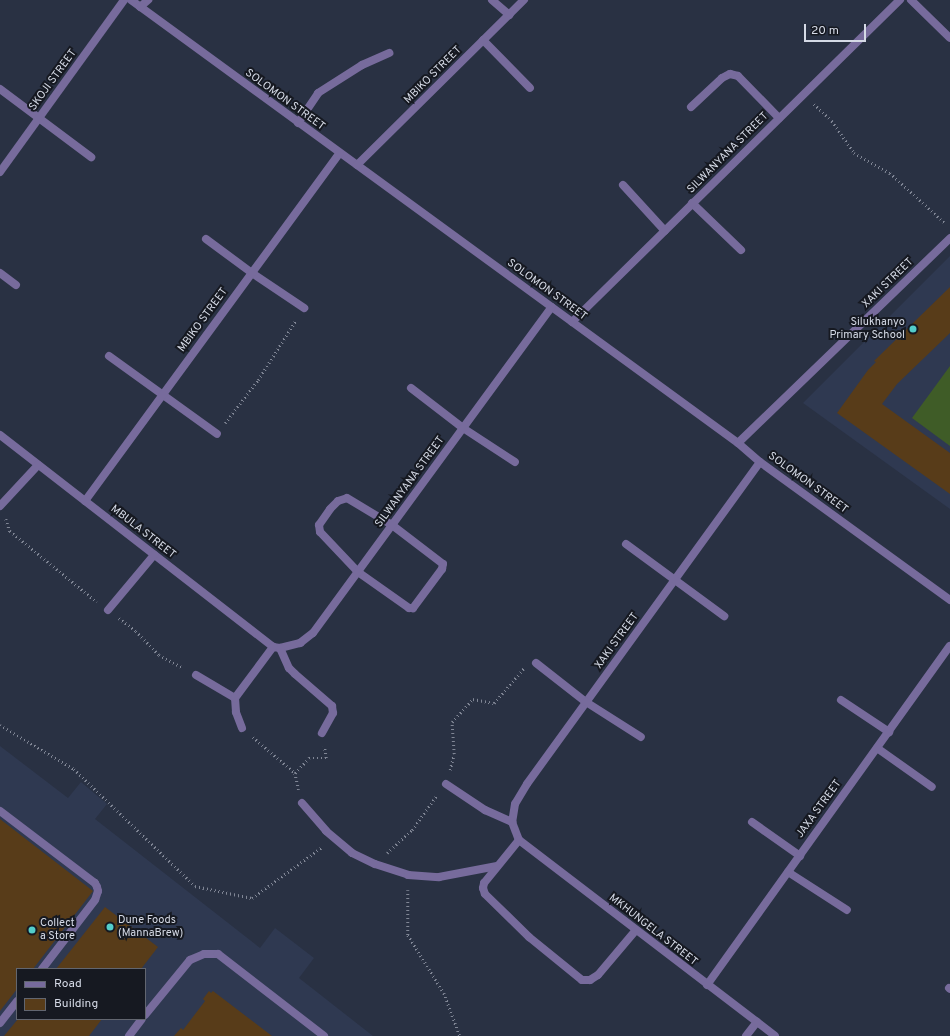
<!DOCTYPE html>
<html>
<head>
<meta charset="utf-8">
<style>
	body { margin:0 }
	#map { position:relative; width:950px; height:1036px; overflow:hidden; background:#293143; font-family:Overpass,sans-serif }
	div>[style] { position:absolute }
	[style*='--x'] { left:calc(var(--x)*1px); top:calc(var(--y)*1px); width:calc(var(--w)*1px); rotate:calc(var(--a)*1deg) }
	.built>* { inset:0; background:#2f3951 }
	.green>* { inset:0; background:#3f5c27 }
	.building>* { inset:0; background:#583c19 }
	.path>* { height:2.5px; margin-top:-1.25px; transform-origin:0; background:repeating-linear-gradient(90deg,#808695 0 1px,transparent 0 4px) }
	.service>* { height:8px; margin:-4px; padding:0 4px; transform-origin:4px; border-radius:4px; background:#776b9c }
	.minor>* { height:8px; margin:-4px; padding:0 4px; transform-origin:4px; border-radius:4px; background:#776b9c }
	.dots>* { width:11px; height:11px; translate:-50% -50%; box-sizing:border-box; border:2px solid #161921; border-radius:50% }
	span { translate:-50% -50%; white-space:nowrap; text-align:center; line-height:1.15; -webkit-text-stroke:4px #161921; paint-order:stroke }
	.street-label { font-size:11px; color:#d5dae6 }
	.poi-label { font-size:11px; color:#d5dae6 }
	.right { translate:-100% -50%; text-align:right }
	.left { translate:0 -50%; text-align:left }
	.legend { position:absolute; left:16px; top:968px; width:130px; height:52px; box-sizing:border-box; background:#161921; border:1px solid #626670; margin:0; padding:5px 7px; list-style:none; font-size:12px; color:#d5dae6 }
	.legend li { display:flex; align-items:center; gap:8px; height:20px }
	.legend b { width:20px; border:1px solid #626670 }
	.scale { position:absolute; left:804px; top:24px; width:62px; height:18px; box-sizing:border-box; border:2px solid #d5dae6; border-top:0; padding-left:5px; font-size:12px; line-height:14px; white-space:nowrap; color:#d5dae6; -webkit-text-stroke:3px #161921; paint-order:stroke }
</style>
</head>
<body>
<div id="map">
	<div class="built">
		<i style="clip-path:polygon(950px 256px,950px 509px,803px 403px)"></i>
		<i style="clip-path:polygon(evenodd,0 746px,68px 798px,81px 782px,107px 804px,95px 819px,260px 948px,275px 928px,314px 958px,299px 978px,373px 1036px,0 1036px,0 746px,17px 969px,145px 969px,145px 1019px,17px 1019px,17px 969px)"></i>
	</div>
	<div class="green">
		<i style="clip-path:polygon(950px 366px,950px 446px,912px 418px)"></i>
	</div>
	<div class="building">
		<i style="clip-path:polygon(950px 287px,950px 333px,897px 384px,882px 404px,950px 453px,950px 494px,837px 413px,868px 370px,876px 362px,874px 361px)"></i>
		<i style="clip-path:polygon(0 819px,93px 891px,33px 969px,17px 969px,17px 989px,0 1011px)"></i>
		<i style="clip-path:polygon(105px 907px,158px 947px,141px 969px,56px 969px)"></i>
		<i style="clip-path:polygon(209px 991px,211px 993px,213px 991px,272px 1036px,174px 1036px,181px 1028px,183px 1030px,205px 1001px,203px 999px)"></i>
		<i style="clip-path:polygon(18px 1019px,102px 1019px,89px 1036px,4px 1036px)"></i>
	</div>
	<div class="path">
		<i style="--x:814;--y:104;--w:25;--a:43"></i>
		<i style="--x:832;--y:121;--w:39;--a:55"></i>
		<i style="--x:854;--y:153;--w:41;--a:29.1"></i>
		<i style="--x:890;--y:173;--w:74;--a:42.3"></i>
		<i style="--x:225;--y:423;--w:54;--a:-52.5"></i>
		<i style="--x:258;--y:380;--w:71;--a:-57.7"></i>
		<i style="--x:6;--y:519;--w:13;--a:72"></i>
		<i style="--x:10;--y:531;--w:112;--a:39.2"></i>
		<i style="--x:119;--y:618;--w:21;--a:37"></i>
		<i style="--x:136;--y:631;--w:33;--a:46"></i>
		<i style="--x:159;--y:655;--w:27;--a:28"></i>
		<i style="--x:0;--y:725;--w:86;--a:30.7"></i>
		<i style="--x:74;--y:769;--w:168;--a:44"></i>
		<i style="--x:195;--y:886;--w:58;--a:11.9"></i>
		<i style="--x:252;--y:898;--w:87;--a:-36.1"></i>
		<i style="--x:253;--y:737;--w:55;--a:40.6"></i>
		<i style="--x:295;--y:773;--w:21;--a:-47"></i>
		<i style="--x:309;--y:758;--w:17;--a:0"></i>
		<i style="--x:326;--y:758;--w:12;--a:-99"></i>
		<i style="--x:450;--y:770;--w:16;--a:-76"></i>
		<i style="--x:454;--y:754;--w:32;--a:-94"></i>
		<i style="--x:452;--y:722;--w:31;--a:-48"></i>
		<i style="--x:473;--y:699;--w:21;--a:11"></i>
		<i style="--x:494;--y:703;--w:46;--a:-49.4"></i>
		<i style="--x:295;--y:773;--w:17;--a:77"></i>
		<i style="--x:387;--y:853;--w:34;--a:-43"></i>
		<i style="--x:412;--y:830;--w:43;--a:-54.5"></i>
		<i style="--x:408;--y:890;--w:45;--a:90"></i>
		<i style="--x:408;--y:935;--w:68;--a:58.2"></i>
		<i style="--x:444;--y:993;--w:46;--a:69.6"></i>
	</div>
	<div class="service">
		<i style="--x:298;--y:123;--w:36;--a:-56"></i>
		<i style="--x:318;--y:93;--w:52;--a:-32.5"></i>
		<i style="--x:362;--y:65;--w:30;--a:-24"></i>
		<i style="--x:347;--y:498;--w:52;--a:31"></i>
		<i style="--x:392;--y:525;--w:64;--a:37.4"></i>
		<i style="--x:443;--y:564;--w:5;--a:101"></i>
		<i style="--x:442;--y:569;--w:49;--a:126.6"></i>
		<i style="--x:413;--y:608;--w:4;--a:180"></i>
		<i style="--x:409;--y:608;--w:62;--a:-144.8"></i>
		<i style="--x:358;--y:572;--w:55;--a:-133.5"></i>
		<i style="--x:320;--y:532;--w:7;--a:-98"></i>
		<i style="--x:319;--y:525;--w:19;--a:-55"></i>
		<i style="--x:330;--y:509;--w:11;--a:-45"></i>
		<i style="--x:338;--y:501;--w:9;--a:-18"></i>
		<i style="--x:0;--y:811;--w:119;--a:37.2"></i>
		<i style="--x:95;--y:883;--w:4;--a:63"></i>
		<i style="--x:97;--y:887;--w:4;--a:76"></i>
		<i style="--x:98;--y:891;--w:9;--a:108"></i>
		<i style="--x:95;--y:900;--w:87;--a:127.5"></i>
		<i style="--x:949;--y:988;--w:1;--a:45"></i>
		<i style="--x:145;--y:1015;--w:71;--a:-50.7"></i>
		<i style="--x:190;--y:960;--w:15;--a:-23"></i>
		<i style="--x:204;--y:954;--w:14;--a:0"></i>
		<i style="--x:218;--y:954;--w:134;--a:37.7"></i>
		<i style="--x:0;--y:1023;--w:28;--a:-52"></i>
		<i style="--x:129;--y:1036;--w:21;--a:-53"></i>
	</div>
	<div class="minor">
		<i style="--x:131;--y:0;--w:751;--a:36.12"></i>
		<i style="--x:738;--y:443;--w:29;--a:41"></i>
		<i style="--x:760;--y:462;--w:235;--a:36"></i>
		<i style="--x:492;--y:0;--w:23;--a:41"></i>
		<i style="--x:911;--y:0;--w:54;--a:44.3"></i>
		<i style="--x:140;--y:7;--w:11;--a:-41"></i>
		<i style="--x:483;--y:40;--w:67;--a:45.6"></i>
		<i style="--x:0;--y:89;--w:114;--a:36.8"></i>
		<i style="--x:691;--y:107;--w:42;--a:-43.1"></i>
		<i style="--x:722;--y:78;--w:9;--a:-27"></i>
		<i style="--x:730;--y:74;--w:8;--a:14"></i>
		<i style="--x:738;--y:76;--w:59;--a:45.7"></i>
		<i style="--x:357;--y:165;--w:235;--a:-44.7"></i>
		<i style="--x:0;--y:172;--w:212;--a:-54.2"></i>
		<i style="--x:623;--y:185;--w:62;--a:47.6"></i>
		<i style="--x:692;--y:203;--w:68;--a:43.8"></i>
		<i style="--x:206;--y:239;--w:57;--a:36.5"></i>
		<i style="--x:252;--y:273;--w:63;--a:33.9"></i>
		<i style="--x:0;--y:273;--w:20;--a:37"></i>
		<i style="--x:572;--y:322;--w:460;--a:-44.5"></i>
		<i style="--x:109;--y:356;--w:133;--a:35.8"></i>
		<i style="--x:411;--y:388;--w:66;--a:37.6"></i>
		<i style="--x:463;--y:428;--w:62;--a:33.2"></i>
		<i style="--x:0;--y:435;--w:346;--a:37.8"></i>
		<i style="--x:738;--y:443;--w:295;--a:-44"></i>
		<i style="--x:760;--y:462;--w:397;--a:125.9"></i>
		<i style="--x:527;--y:784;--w:23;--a:121"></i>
		<i style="--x:515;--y:804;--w:18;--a:99"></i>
		<i style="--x:512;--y:822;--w:19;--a:69"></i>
		<i style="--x:519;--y:840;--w:322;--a:37.4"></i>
		<i style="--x:85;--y:501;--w:431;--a:-53.8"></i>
		<i style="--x:0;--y:506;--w:56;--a:-47.2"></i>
		<i style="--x:626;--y:544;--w:122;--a:36.3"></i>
		<i style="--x:108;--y:610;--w:72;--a:-50.1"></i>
		<i style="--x:273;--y:647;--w:7;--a:8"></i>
		<i style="--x:280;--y:648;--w:21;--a:-14"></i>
		<i style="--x:300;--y:643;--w:16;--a:-38"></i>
		<i style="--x:313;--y:633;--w:404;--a:-53.8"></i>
		<i style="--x:280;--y:648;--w:22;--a:66"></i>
		<i style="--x:289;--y:668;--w:8;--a:45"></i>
		<i style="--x:295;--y:674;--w:49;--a:40.9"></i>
		<i style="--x:332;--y:706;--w:7;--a:82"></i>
		<i style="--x:333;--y:713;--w:23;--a:119"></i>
		<i style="--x:536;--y:663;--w:63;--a:38"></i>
		<i style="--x:586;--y:702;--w:65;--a:32.5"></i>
		<i style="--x:196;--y:675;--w:45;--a:30.5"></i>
		<i style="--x:841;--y:700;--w:58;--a:33.7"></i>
		<i style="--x:242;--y:728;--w:17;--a:-111"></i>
		<i style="--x:236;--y:712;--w:14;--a:-94"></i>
		<i style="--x:235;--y:698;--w:64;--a:-53.3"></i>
		<i style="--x:877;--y:748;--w:67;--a:35.3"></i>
		<i style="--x:446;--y:784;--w:47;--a:33.7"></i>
		<i style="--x:485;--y:810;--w:30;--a:24"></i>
		<i style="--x:302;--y:803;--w:37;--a:49"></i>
		<i style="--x:326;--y:831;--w:34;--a:40"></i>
		<i style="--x:352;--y:853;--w:25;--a:26"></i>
		<i style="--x:375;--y:864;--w:35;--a:18"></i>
		<i style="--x:408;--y:875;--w:31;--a:4"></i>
		<i style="--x:439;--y:877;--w:59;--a:-10.7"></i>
		<i style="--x:752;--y:822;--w:59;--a:35.3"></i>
		<i style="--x:519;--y:840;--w:55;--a:129.1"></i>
		<i style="--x:484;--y:883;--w:5;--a:101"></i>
		<i style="--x:483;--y:888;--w:6;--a:72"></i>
		<i style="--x:485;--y:894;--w:62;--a:44.3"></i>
		<i style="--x:529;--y:937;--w:68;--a:39.1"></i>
		<i style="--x:582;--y:980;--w:8;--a:0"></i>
		<i style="--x:590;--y:980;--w:9;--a:-32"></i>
		<i style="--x:598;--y:975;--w:59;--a:-49.8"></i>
		<i style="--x:788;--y:872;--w:70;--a:32.8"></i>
		<i style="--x:707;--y:985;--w:417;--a:-54.4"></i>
		<i style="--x:746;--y:1036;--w:18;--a:-52"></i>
	</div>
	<div class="dots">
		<i style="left:913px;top:329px;background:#53cdca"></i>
		<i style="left:110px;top:927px;background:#53cdca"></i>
		<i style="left:32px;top:930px;background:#53cdca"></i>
	</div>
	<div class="street-label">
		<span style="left:433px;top:75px;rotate:-45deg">MBIKO STREET</span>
		<span style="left:53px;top:80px;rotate:-54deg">SKOJI STREET</span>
		<span style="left:285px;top:100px;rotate:36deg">SOLOMON STREET</span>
		<span style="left:728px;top:153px;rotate:-45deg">SILWANYANA STREET</span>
		<span style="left:888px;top:283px;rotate:-44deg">XAKI STREET</span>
		<span style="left:547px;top:290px;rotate:36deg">SOLOMON STREET</span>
		<span style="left:203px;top:320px;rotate:-54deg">MBIKO STREET</span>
		<span style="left:410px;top:482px;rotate:-54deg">SILWANYANA STREET</span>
		<span style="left:808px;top:483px;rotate:36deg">SOLOMON STREET</span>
		<span style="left:143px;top:532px;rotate:38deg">MBULA STREET</span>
		<span style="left:617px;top:641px;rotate:-54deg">XAKI STREET</span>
		<span style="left:819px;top:809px;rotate:-54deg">JAXA STREET</span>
		<span style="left:653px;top:930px;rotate:38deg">MKHUNGELA STREET</span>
	</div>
	<div class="poi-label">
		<span class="right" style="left:905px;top:329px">Silukhanyo<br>Primary School</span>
		<span class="left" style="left:118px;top:927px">Dune Foods<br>(MannaBrew)</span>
		<span class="left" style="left:40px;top:930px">Collect<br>a Store</span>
	</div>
	<ul class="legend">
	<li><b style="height:5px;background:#776b9c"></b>Road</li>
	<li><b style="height:11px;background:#583c19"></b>Building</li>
	</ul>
	<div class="scale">20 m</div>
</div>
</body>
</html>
